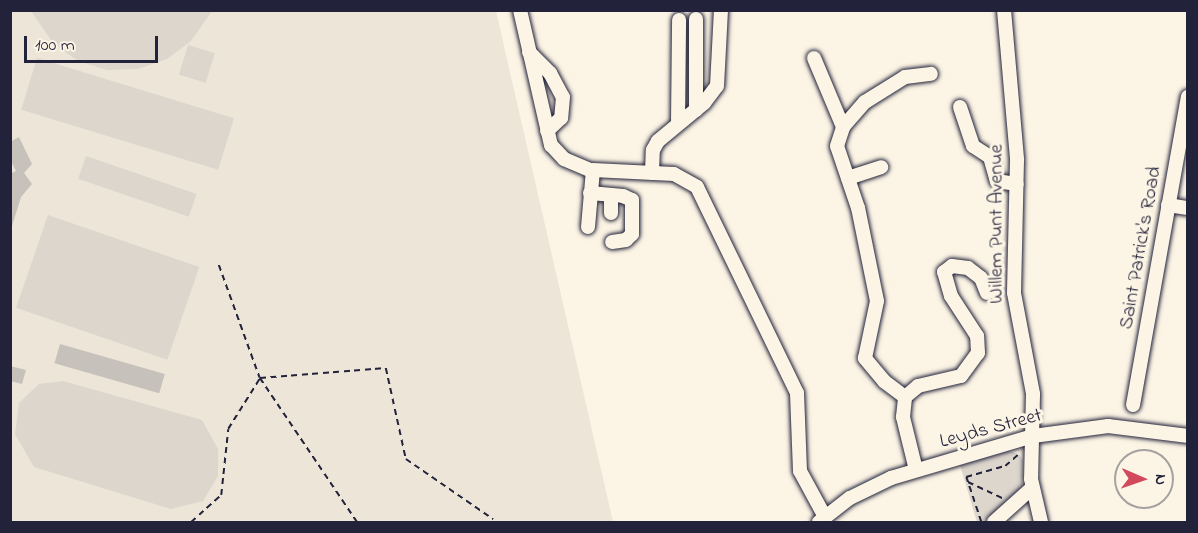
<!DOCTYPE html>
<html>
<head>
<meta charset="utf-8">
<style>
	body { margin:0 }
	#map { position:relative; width:1198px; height:533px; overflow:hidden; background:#fcf5e5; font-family:"Indie Flower",sans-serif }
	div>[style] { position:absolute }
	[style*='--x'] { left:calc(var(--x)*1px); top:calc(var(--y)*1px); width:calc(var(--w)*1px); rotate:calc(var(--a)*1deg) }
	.built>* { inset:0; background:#ece5d8 }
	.green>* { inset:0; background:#dcd6cc; transform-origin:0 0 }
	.building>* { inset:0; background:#c6c1bb; transform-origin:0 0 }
	.path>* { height:1.5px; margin-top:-0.75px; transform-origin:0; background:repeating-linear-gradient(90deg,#22223b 0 6px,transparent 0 10.5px) }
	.roads { filter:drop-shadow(0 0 2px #22223b) drop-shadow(0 0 2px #22223b) }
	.minor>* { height:14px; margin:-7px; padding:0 7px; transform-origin:7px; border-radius:7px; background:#fcf5e5 }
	span { translate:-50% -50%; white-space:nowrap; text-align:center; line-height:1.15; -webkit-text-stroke:6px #fcf5e5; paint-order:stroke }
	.street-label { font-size:20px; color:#22223b }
	.frame { position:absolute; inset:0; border:12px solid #22223b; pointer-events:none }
	.north { position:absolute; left:1114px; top:449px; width:60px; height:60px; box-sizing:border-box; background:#fcf5e5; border:2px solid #a5a1a1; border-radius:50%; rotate:92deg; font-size:16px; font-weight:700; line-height:24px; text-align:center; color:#22223b }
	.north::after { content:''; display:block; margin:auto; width:21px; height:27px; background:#d1495b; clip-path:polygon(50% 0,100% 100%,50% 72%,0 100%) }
	.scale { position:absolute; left:24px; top:36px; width:134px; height:27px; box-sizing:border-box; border:3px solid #22223b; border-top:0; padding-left:8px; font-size:18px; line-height:21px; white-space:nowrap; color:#22223b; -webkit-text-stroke:4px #fcf5e5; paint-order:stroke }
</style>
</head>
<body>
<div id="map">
	<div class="built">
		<i style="clip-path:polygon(10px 11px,496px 11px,613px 522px,11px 522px)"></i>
	</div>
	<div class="green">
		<i style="clip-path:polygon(31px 11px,31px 10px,212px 11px,191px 41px,167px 59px,138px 69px,107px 70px,78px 61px,53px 43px)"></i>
		<i style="left:188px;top:45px;width:28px;height:31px;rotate:17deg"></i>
		<i style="left:37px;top:58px;width:206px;height:54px;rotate:17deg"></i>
		<i style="left:86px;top:156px;width:117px;height:24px;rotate:19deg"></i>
		<i style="left:48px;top:215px;width:160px;height:98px;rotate:19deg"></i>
		<i style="clip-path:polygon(63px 381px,202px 420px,218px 449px,218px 476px,203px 501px,171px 509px,34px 467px,15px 434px,19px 403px,39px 384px)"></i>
		<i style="clip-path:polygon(1009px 451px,1019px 454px,1023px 461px,1022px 487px,987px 522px,977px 522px,960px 465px)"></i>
	</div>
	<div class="building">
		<i style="clip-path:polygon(19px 137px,32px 164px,24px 173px,32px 184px,21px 197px,12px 226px,10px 174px,16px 171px,10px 159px,10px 142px)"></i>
		<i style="left:60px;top:344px;width:109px;height:20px;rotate:16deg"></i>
		<i style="clip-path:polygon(10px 366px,26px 370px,22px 384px,10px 381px)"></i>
	</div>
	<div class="path">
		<i style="--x:219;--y:265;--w:120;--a:70.1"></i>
		<i style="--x:260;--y:378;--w:174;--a:56"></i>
		<i style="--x:968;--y:482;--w:38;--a:25"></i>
		<i style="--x:191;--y:522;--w:40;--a:-42"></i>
		<i style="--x:221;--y:495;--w:66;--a:-83.9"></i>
		<i style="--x:228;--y:429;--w:60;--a:-57.9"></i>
		<i style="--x:260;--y:378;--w:126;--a:-4.5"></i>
		<i style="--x:386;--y:368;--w:93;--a:77.6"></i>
		<i style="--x:406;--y:459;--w:106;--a:34.6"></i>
		<i style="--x:981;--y:522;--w:47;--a:-108.4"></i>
		<i style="--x:966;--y:477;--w:41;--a:-15.8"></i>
		<i style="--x:1005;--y:466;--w:18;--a:-41"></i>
	</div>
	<div class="roads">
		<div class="minor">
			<i style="--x:520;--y:10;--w:139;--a:77.1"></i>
			<i style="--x:551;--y:145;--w:19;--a:47"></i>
			<i style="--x:564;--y:159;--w:30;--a:23"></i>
			<i style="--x:1004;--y:10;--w:151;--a:85"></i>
			<i style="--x:1017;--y:160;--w:133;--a:91.3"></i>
			<i style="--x:1014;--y:293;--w:103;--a:79.3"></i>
			<i style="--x:1033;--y:394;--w:85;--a:91.3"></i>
			<i style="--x:1031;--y:479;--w:44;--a:76.9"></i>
			<i style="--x:529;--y:52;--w:30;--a:45"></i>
			<i style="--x:550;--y:73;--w:27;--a:62"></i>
			<i style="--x:563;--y:97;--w:21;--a:95"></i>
			<i style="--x:561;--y:118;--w:19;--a:137"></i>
			<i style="--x:814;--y:58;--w:75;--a:67.2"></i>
			<i style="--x:960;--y:107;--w:41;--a:71.6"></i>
			<i style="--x:973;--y:146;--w:20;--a:33"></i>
			<i style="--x:990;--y:157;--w:25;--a:74"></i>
			<i style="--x:997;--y:181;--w:20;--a:9"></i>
			<i style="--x:696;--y:110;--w:91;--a:-90"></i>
			<i style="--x:678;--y:123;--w:103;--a:-89.4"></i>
			<i style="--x:652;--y:173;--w:23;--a:-88"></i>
			<i style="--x:653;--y:150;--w:10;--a:-61"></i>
			<i style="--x:658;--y:141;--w:60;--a:-39.6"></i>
			<i style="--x:704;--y:103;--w:21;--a:-53"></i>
			<i style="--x:717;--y:86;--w:76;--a:-87"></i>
			<i style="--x:848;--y:178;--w:35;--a:-18"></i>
			<i style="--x:590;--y:193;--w:33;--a:5"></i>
			<i style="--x:623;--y:196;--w:10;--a:24"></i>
			<i style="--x:632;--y:200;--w:34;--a:90"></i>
			<i style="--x:632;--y:234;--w:8;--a:135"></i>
			<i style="--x:626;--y:240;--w:14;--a:172"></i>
			<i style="--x:1168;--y:205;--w:20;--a:9"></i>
			<i style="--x:611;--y:213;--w:18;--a:-90"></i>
			<i style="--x:588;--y:227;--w:57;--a:-85"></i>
			<i style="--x:593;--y:170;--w:81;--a:2.8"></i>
			<i style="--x:674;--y:174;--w:26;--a:29"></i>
			<i style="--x:697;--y:187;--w:229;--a:64.1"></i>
			<i style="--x:797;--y:393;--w:78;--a:87.8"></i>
			<i style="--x:800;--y:471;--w:52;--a:61.5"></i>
			<i style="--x:905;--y:397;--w:26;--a:-143"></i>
			<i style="--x:884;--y:381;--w:30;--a:-130"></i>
			<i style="--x:865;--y:358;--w:58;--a:-78.1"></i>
			<i style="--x:877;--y:301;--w:95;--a:-101.5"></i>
			<i style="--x:858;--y:208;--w:65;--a:-108.7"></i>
			<i style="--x:837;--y:146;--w:20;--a:-72"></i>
			<i style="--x:843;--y:127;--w:33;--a:-49"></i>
			<i style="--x:865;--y:102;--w:47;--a:-32"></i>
			<i style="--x:905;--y:77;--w:26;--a:-7"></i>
			<i style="--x:1133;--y:405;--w:313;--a:-79.9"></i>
			<i style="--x:916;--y:470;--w:55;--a:-103.8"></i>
			<i style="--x:903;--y:417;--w:20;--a:-84"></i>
			<i style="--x:905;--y:397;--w:17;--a:-40"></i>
			<i style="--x:918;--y:386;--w:44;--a:-13.1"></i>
			<i style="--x:961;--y:376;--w:29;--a:-54"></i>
			<i style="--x:978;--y:353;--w:17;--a:-93"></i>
			<i style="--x:977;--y:336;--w:48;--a:-123"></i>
			<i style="--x:951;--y:296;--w:25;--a:-106"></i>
			<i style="--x:944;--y:272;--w:10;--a:-37"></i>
			<i style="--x:952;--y:266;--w:16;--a:7"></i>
			<i style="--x:968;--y:268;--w:16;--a:38"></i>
			<i style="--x:981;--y:278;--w:16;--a:68"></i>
			<i style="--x:819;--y:522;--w:39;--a:-38"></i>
			<i style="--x:850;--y:498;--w:46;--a:-26"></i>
			<i style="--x:891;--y:478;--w:148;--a:-16.5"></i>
			<i style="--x:1033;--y:436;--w:76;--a:-7.6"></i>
			<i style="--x:1108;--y:426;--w:81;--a:7.1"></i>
			<i style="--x:994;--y:522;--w:51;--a:-41.8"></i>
		</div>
	</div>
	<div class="street-label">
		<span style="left:997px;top:224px;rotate:-90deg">Willem Punt Avenue</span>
		<span style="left:1141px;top:248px;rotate:-80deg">Saint Patrick's Road</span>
		<span style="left:991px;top:429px;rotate:-15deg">Leyds Street</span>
	</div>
	<div class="frame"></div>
	<div class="north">N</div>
	<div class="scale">100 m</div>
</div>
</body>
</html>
